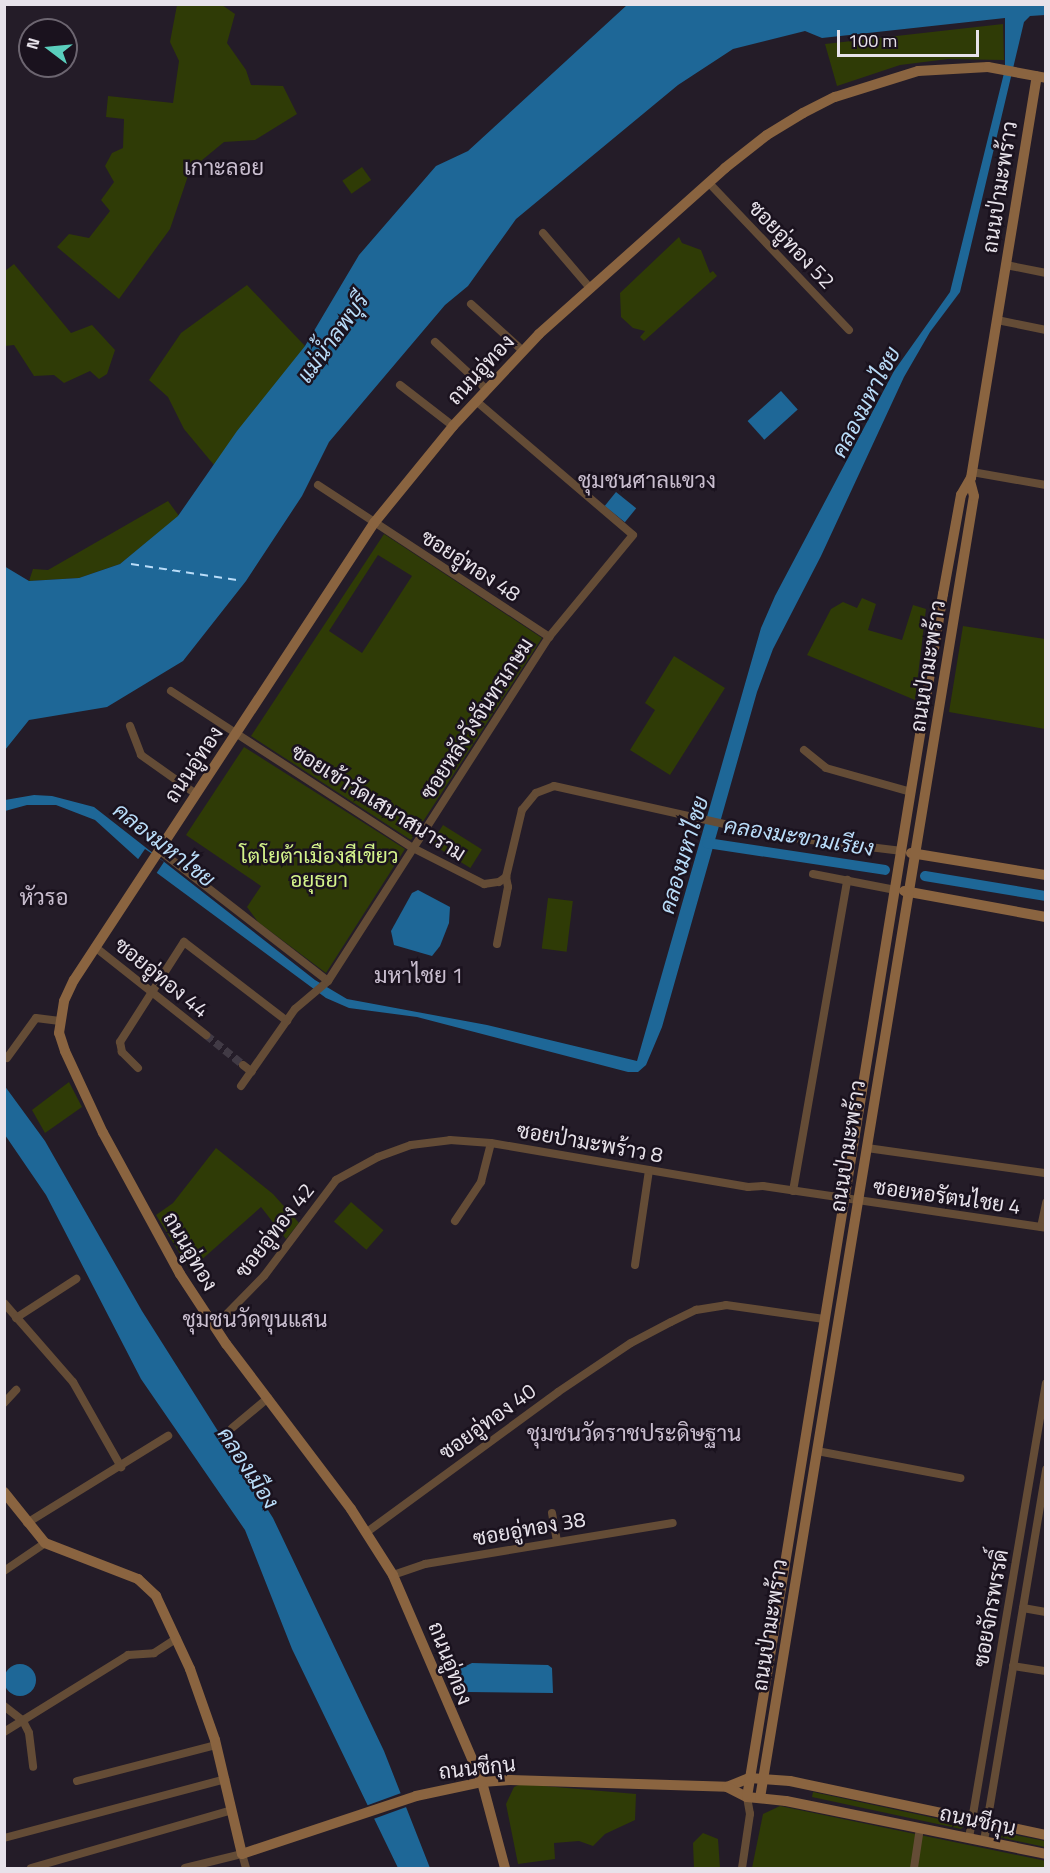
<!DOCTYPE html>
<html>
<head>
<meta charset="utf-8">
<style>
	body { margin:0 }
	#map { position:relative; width:1050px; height:1873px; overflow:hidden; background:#241c28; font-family:"Titillium Web",Sarabun,sans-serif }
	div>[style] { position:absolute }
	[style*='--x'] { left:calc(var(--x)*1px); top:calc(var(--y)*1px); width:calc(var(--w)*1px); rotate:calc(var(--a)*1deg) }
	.green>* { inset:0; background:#2f3b06; transform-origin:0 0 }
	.water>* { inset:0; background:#1e6797; transform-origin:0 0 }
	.round { border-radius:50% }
	.pier>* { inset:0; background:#241c28; transform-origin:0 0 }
	.canal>* { height:10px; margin:-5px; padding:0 5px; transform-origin:5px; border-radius:5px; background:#1e6797 }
	.ferry>* { height:1.5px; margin-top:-0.75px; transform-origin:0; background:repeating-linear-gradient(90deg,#b9dcf8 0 8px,transparent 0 14px) }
	.street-tunnel>* { height:8px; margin-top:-4px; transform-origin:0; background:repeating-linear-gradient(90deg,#413a45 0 8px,transparent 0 12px) }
	.street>* { height:8px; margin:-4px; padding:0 4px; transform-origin:4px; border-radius:4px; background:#644c36 }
	.secondary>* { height:10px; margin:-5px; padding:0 5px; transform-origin:5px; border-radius:5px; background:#8a6440 }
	span { translate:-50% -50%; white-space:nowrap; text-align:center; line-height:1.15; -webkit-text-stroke:5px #1a121e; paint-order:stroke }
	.street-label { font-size:21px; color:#e7e2ea }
	.park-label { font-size:21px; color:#d4f38b }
	.neighbourhood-label { font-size:22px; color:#c9becf }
	.water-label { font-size:22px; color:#b9dcf8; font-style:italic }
	.frame { position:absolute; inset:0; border:6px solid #e7e2ea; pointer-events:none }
	.north { position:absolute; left:18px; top:18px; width:60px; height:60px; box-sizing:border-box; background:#1a121e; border:2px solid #6c6570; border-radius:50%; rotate:286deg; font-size:16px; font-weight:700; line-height:24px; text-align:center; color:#e7e2ea }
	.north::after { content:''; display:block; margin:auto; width:21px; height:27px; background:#5acebd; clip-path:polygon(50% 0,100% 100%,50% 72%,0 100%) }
	.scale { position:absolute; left:837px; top:30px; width:142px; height:27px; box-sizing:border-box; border:3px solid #e7e2ea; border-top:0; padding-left:8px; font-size:18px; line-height:21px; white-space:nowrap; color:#e7e2ea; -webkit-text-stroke:4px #1a121e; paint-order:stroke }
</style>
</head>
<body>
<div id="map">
	<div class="green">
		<i style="clip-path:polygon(177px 5px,222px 5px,235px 14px,227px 43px,246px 70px,251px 85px,283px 86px,297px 114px,255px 140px,224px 142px,190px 170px,170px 229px,119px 299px,57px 247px,69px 234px,89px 238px,110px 211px,101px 200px,114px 182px,105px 166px,112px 153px,123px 148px,124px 119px,106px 117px,108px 96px,173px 103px,179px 61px,170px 42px)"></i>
		<i style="clip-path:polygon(1003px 24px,1004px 60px,948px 59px,900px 65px,837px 86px,825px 44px)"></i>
		<i style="left:362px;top:167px;width:16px;height:24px;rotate:55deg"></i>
		<i style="clip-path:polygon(679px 237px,682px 243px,701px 250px,710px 273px,713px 271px,717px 276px,644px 341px,640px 337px,645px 331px,633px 328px,621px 317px,620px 293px)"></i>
		<i style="clip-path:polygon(14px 264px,71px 333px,92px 325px,115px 350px,107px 374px,99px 379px,90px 371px,64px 383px,54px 375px,34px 376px,14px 345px,5px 346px,5px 271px)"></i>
		<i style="clip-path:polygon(247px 285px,305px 346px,214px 465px,184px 429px,168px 397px,149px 380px,181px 333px)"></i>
		<i style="clip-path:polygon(168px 501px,179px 516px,120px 564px,79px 578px,29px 581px,33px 569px,48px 570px)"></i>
		<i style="clip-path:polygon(evenodd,384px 534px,542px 638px,411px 840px,251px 736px,384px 534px,378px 555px,412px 576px,362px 653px,329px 631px,378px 555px)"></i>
		<i style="clip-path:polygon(862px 598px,876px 604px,868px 630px,902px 640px,913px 605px,926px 609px,915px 700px,807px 655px,831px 609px,843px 602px,857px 608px)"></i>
		<i style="clip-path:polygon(963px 626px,1045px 639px,1045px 729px,949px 712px)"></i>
		<i style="clip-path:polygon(674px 656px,725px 688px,670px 775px,630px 750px,655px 710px,645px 703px)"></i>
		<i style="clip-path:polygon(244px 747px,405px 849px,326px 973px,258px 922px,247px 907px,261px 886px,186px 835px)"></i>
		<i style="left:443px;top:825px;width:46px;height:22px;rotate:32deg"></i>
		<i style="left:548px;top:898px;width:25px;height:51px;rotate:7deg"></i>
		<i style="clip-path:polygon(69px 1082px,82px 1107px,45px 1133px,32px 1110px)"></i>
		<i style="clip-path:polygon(216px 1148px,273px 1194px,299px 1223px,286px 1239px,261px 1207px,190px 1270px,156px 1215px,173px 1203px)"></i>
		<i style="left:351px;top:1202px;width:43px;height:26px;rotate:41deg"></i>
		<i style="clip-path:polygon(521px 1784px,636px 1794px,635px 1820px,605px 1834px,593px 1846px,579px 1841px,554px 1843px,555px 1859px,518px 1864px,506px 1804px,514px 1787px)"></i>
		<i style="clip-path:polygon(813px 1792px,962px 1824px,964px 1826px,961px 1829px,812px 1797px)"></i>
		<i style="clip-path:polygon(780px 1806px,1046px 1861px,1045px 1868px,752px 1868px,763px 1814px)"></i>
		<i style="clip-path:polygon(995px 1831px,1045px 1841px,1045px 1847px,994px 1836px)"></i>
		<i style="clip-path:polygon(703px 1833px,718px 1839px,720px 1868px,694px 1868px,693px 1843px)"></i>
	</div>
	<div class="water">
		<i style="clip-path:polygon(627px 5px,1045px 5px,1045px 15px,1030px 16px,1024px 22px,960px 292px,930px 332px,904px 377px,821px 556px,773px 649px,757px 692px,662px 1027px,646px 1065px,638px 1072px,628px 1072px,417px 1017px,349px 1008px,326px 998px,138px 859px,95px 820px,56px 805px,27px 805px,5px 811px,5px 800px,34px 795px,52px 796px,94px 807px,315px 980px,347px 999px,487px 1025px,637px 1061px,761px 628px,775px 596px,894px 371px,950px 292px,1005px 69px,1005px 18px,822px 38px,805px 31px,733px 49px,678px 85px,516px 219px,468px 286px,445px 305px,329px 442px,302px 496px,246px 581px,183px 661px,107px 707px,29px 720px,5px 750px,4px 566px,29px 581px,79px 578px,120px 564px,178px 516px,237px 431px,305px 346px,359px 255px,436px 166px,468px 151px)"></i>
		<i style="left:781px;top:391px;width:25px;height:45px;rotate:48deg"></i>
		<i style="left:616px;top:492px;width:26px;height:18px;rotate:39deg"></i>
		<i style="clip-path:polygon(418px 890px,450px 907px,449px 923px,440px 946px,432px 956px,394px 945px,391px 931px,412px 893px)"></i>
		<i style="clip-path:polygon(4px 1085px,45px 1141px,142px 1311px,273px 1518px,384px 1751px,430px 1868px,398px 1868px,292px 1649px,245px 1530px,141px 1379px,46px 1195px,5px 1135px)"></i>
		<i style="clip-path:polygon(472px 1663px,548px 1665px,552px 1668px,553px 1693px,468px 1692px,455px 1696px,447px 1675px)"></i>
		<i class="round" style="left:4px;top:1664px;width:32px;height:32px"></i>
	</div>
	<div class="pier">
		<i style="left:145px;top:849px;width:23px;height:14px;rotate:34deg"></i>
		<i style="left:404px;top:1792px;width:15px;height:41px;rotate:70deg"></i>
	</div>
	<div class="canal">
		<i style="--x:707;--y:843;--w:180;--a:8.6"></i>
		<i style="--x:925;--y:876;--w:123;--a:9.4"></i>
	</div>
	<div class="ferry">
		<i style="--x:131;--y:564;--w:107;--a:8.6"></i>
	</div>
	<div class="street-tunnel">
		<i style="--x:206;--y:1035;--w:48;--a:39"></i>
	</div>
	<div class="street">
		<i style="--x:709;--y:183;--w:203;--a:46.4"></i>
		<i style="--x:543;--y:233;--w:72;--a:49.5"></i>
		<i style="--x:1006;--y:265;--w:41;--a:11.3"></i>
		<i style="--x:471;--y:304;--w:70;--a:42.1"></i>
		<i style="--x:997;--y:320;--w:50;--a:11.5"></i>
		<i style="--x:435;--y:342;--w:71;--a:42.7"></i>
		<i style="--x:400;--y:385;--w:67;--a:37.7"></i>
		<i style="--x:972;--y:472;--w:75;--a:10"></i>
		<i style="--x:318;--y:485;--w:277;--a:33.3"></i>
		<i style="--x:171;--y:691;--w:288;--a:33"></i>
		<i style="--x:413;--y:848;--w:80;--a:26.9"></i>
		<i style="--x:484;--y:884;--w:15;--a:-8"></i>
		<i style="--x:499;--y:882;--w:9;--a:-36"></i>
		<i style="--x:130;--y:726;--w:31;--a:69"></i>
		<i style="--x:141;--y:755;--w:67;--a:35.3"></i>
		<i style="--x:804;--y:750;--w:28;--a:39"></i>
		<i style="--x:826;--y:768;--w:88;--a:15.8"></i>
		<i style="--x:159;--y:850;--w:214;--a:37.8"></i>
		<i style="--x:813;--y:874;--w:84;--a:11"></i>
		<i style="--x:497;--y:944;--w:58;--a:-79.1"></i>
		<i style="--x:508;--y:887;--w:10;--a:-101"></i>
		<i style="--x:506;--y:877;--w:69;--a:-76.6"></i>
		<i style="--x:522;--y:810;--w:22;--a:-51"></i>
		<i style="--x:536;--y:793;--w:19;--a:-21"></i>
		<i style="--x:554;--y:786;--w:230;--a:12.6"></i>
		<i style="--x:778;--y:836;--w:125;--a:6.9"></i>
		<i style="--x:95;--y:947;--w:142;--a:38.4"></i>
		<i style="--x:7;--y:1058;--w:49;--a:-54.1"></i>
		<i style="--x:36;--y:1018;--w:24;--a:7"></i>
		<i style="--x:243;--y:1065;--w:11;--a:38"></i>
		<i style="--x:138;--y:1068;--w:23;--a:-135"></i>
		<i style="--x:122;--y:1052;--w:10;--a:-101"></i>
		<i style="--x:120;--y:1042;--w:119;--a:-57.4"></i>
		<i style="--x:184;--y:942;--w:130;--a:37.5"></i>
		<i style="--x:241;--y:1086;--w:94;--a:-55"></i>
		<i style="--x:295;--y:1009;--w:43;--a:-40.3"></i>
		<i style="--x:328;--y:981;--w:409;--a:-57.3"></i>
		<i style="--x:549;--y:637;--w:132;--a:-50.5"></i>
		<i style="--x:633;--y:535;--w:206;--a:-139.5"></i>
		<i style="--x:867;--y:1148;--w:181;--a:8"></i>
		<i style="--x:793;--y:1191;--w:316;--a:-80.1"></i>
		<i style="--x:455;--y:1221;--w:47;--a:-56.3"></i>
		<i style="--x:481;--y:1182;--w:40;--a:-75.6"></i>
		<i style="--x:1041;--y:1227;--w:25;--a:-78"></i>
		<i style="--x:635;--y:1265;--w:96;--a:-81.6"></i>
		<i style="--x:4;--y:1303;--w:105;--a:48.9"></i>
		<i style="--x:73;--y:1382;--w:98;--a:60.5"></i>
		<i style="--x:16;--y:1318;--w:72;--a:-33"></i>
		<i style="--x:214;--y:1327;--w:71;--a:-45.6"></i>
		<i style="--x:264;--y:1276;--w:120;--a:-53.1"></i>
		<i style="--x:336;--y:1180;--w:48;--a:-28.7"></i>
		<i style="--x:378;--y:1157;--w:35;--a:-20"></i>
		<i style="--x:411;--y:1145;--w:39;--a:-7"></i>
		<i style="--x:450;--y:1140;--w:41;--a:4.2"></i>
		<i style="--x:491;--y:1143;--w:261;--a:9.7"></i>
		<i style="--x:748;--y:1187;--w:15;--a:-4"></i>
		<i style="--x:763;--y:1186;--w:286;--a:8.4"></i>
		<i style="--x:4;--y:1403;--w:18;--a:-47"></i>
		<i style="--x:232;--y:1428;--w:47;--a:-39.8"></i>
		<i style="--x:817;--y:1451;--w:146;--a:10.7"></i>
		<i style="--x:552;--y:1513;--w:28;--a:80"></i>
		<i style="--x:27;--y:1523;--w:166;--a:-31.7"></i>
		<i style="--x:367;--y:1532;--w:237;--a:-36.2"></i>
		<i style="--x:558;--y:1392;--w:88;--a:-33.9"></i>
		<i style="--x:631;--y:1343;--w:45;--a:-27.7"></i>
		<i style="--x:671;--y:1322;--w:28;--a:-26"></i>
		<i style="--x:696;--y:1310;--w:30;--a:-9"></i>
		<i style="--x:726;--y:1305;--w:99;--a:8.1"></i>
		<i style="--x:4;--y:1571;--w:50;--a:-34.3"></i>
		<i style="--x:393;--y:1575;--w:34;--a:-19"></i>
		<i style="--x:425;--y:1564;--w:251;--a:-9.4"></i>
		<i style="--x:1023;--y:1608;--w:23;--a:10"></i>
		<i style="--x:1013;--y:1666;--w:33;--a:9"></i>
		<i style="--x:4;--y:1706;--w:24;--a:38"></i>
		<i style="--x:23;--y:1721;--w:13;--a:63"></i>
		<i style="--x:29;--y:1733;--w:34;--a:83"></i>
		<i style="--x:4;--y:1732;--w:146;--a:-31.8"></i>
		<i style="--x:128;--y:1655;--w:26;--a:-4"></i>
		<i style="--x:154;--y:1653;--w:27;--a:-33"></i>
		<i style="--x:77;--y:1781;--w:144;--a:-14.5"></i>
		<i style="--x:4;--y:1838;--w:229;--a:-14.9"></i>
		<i style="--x:969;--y:1838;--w:461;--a:-80.4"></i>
		<i style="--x:984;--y:1841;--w:377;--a:-80.5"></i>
		<i style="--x:31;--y:1868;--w:209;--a:-16.1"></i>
		<i style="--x:185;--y:1868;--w:59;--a:-13.8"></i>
		<i style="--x:242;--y:1854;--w:15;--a:74"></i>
		<i style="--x:742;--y:1868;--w:55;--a:-81.6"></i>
		<i style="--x:750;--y:1814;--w:17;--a:-100"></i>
		<i style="--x:914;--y:1868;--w:40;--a:-81.5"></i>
	</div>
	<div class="secondary">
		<i style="--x:911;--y:853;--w:137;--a:9.3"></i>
		<i style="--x:904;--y:891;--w:144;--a:10.4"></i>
		<i style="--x:4;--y:1492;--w:65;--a:51.2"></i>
		<i style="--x:45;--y:1543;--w:100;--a:21.2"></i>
		<i style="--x:138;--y:1579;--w:25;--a:43"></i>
		<i style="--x:156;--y:1596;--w:81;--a:65"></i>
		<i style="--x:190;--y:1669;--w:75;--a:70.6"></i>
		<i style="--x:215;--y:1740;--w:117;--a:76.7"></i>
		<i style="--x:242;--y:1854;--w:183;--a:-18.4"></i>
		<i style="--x:416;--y:1796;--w:67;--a:-12"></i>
		<i style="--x:482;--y:1782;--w:28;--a:-4"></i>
		<i style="--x:510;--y:1780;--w:217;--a:1.8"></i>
		<i style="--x:727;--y:1787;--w:24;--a:-22"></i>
		<i style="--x:749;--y:1778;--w:41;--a:4.2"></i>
		<i style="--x:790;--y:1781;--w:262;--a:11.9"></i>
		<i style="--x:727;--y:1787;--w:22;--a:27"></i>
		<i style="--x:747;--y:1797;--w:39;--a:6"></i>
		<i style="--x:786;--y:1801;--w:265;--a:11.5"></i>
		<i style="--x:747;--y:1797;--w:1219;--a:-80.75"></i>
		<i style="--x:943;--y:594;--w:101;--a:-79.7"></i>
		<i style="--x:961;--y:495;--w:20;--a:-60"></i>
		<i style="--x:971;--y:478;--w:407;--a:-80.7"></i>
		<i style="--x:760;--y:1798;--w:1319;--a:-80.67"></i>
		<i style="--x:974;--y:496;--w:16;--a:-105"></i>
		<i style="--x:505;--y:1868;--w:89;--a:-105"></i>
		<i style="--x:482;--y:1782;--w:225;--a:-113.3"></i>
		<i style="--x:393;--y:1575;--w:78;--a:-122.5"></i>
		<i style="--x:351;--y:1509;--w:207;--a:-127.1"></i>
		<i style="--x:226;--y:1344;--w:84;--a:-123.3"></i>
		<i style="--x:180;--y:1274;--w:161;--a:-118.6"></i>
		<i style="--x:103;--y:1133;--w:90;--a:-114.9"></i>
		<i style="--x:65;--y:1051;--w:19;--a:-108"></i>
		<i style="--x:59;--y:1033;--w:32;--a:-81"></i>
		<i style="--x:64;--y:1001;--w:23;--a:-65"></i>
		<i style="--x:74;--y:980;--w:547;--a:-56.72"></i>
		<i style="--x:374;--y:523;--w:125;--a:-50.8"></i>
		<i style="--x:453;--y:426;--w:126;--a:-46.9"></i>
		<i style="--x:539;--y:334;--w:249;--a:-41.7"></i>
		<i style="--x:725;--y:168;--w:53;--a:-38.2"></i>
		<i style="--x:767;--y:135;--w:42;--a:-31.4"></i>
		<i style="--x:803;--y:113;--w:36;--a:-27"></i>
		<i style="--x:835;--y:97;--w:87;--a:-17.4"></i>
		<i style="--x:918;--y:71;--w:70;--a:-3.3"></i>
		<i style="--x:988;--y:67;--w:59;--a:10.7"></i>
	</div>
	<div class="street-label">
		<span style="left:999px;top:187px;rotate:-81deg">ถนนป่ามะพร้าว</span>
		<span style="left:792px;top:244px;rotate:46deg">ซอยอู่ทอง 52</span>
		<span style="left:480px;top:369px;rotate:-47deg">ถนนอู่ทอง</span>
		<span style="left:471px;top:565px;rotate:33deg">ซอยอู่ทอง 48</span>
		<span style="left:927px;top:666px;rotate:-81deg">ถนนป่ามะพร้าว</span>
		<span style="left:476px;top:718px;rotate:-57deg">ซอยหลังวังจันทรเกษม</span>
		<span style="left:193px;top:764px;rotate:-56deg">ถนนอู่ทอง</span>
		<span style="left:379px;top:802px;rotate:32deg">ซอยเข้าวัดเสนาสนาราม</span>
		<span style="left:162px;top:977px;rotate:39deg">ซอยอู่ทอง 44</span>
		<span style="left:590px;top:1142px;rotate:10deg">ซอยป่ามะพร้าว 8</span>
		<span style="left:847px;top:1146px;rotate:-81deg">ถนนป่ามะพร้าว</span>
		<span style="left:947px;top:1196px;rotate:8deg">ซอยหอรัตนไชย 4</span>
		<span style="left:274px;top:1230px;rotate:-52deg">ซอยอู่ทอง 42</span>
		<span style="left:191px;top:1251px;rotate:60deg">ถนนอู่ทอง</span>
		<span style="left:487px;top:1421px;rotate:-36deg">ซอยอู่ทอง 40</span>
		<span style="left:529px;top:1528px;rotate:-10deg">ซอยอู่ทอง 38</span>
		<span style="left:990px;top:1608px;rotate:-80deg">ซอยจักรพรรดิ์</span>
		<span style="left:769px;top:1625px;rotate:-81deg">ถนนป่ามะพร้าว</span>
		<span style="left:451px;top:1663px;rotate:69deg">ถนนอู่ทอง</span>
		<span style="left:477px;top:1767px;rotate:-6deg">ถนนชีกุน</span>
		<span style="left:978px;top:1820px;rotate:12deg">ถนนชีกุน</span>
	</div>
	<div class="park-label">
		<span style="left:319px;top:867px">โตโยต้าเมืองสีเขียว<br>อยุธยา</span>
	</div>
	<div class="neighbourhood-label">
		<span style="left:224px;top:168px">เกาะลอย</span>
		<span style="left:647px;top:481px">ชุมชนศาลแขวง</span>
		<span style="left:44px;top:898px">หัวรอ</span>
		<span style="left:419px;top:976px">มหาไชย 1</span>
		<span style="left:255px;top:1320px">ชุมชนวัดขุนแสน</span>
		<span style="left:634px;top:1434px">ชุมชนวัดราชประดิษฐาน</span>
	</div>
	<div class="water-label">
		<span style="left:333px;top:338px;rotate:-54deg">แม่น้ำลพบุรี</span>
		<span style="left:866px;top:402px;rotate:-62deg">คลองมหาไชย</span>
		<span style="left:799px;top:837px;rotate:9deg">คลองมะขามเรียง</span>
		<span style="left:164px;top:845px;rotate:38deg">คลองมหาไชย</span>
		<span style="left:684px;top:855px;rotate:-73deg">คลองมหาไชย</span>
		<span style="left:248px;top:1468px;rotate:57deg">คลองเมือง</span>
	</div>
	<div class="frame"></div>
	<div class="north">N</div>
	<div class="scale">100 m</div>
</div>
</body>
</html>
